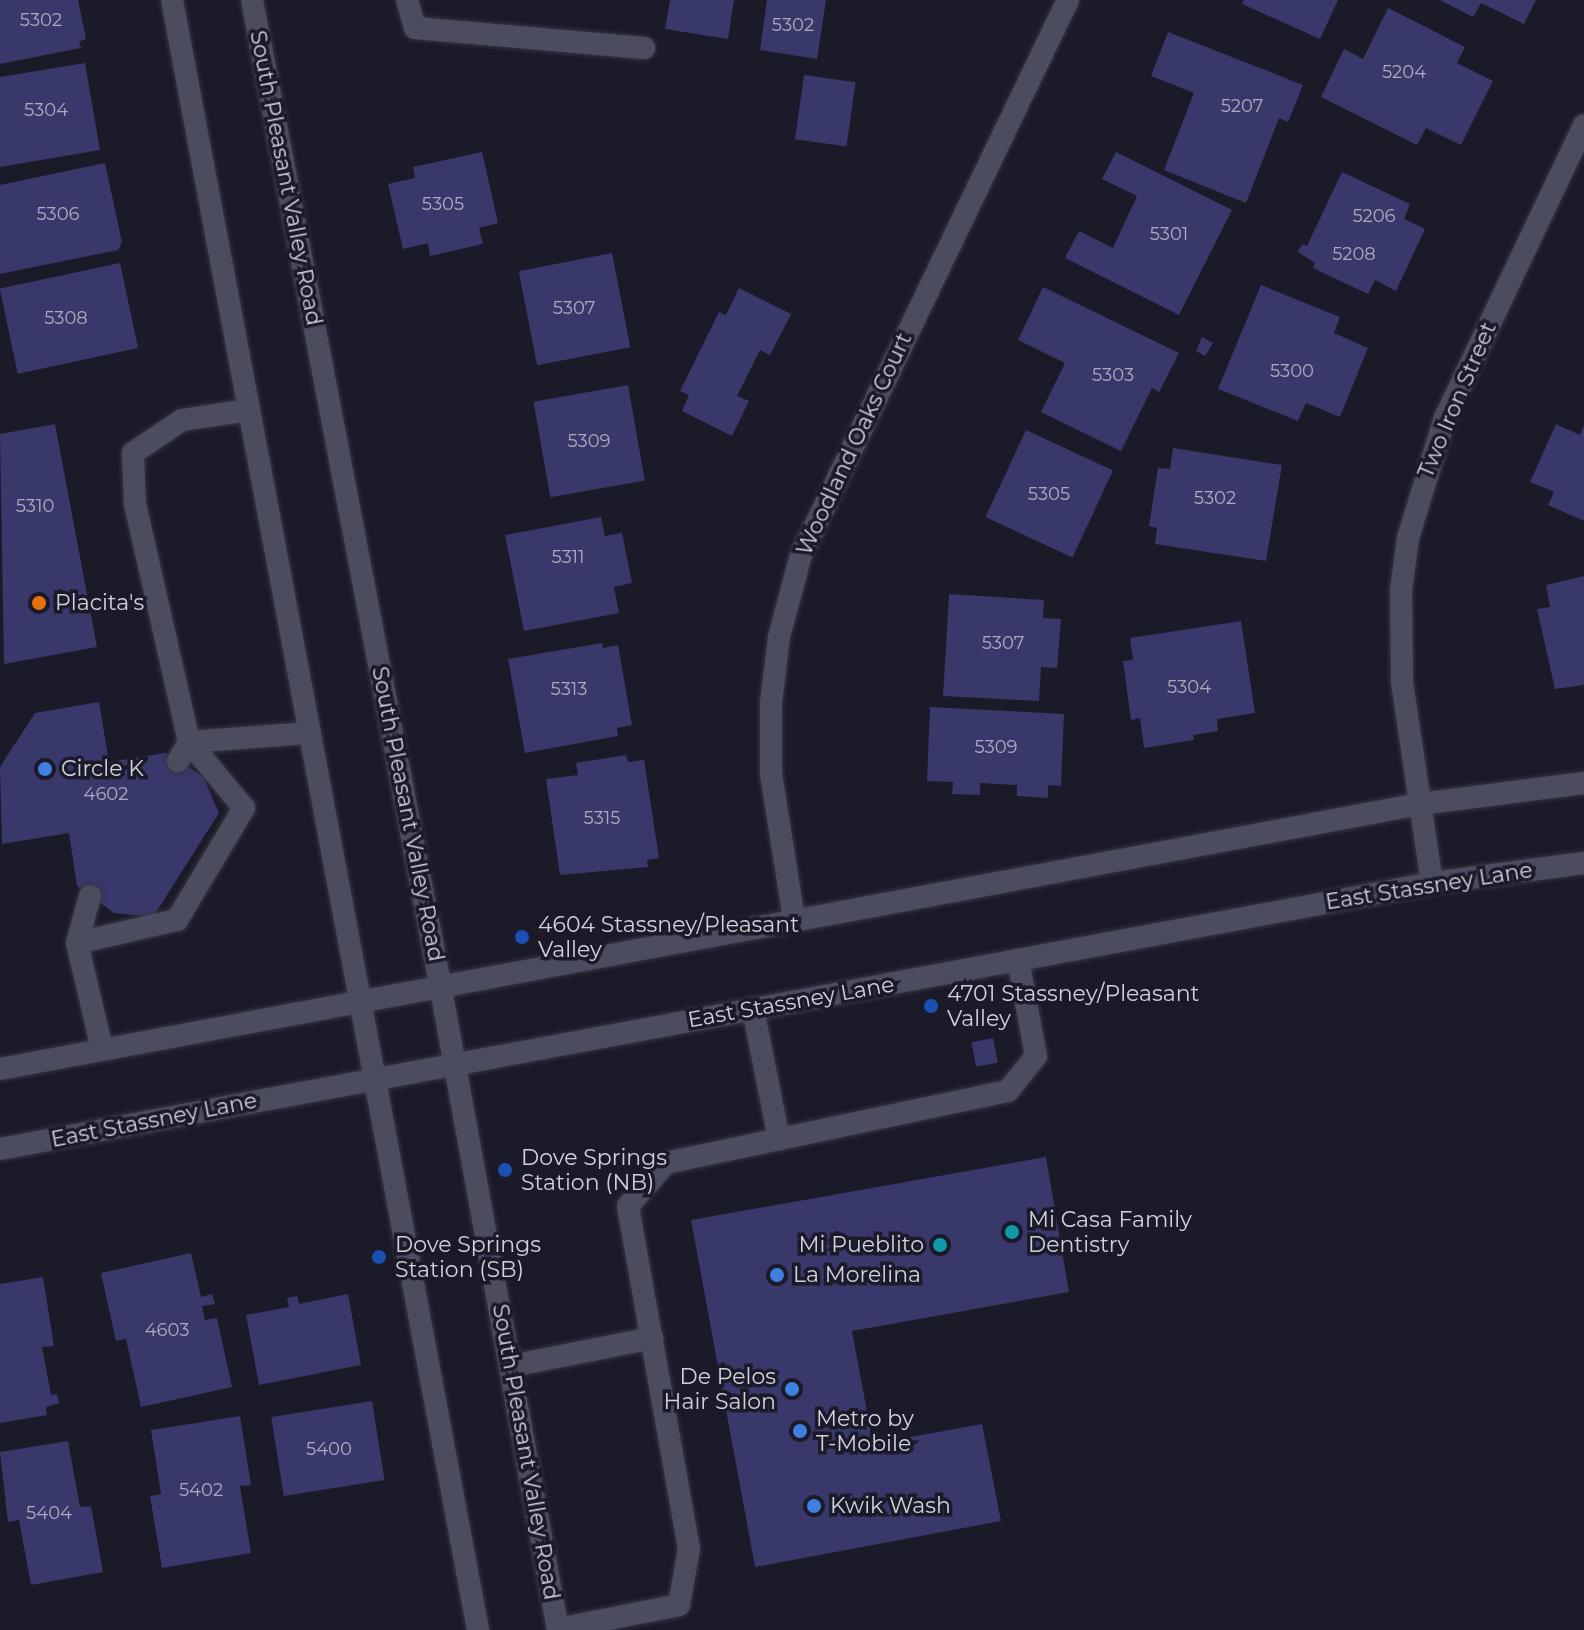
<!DOCTYPE html>
<html>
<head>
<meta charset="utf-8">
<style>
	body { margin:0 }
	#map { position:relative; width:1584px; height:1630px; overflow:hidden; background:#1a1a29; font-family:Montserrat,sans-serif }
	div>[style] { position:absolute }
	[style*='--x'] { left:calc(var(--x)*1px); top:calc(var(--y)*1px); width:calc(var(--w)*1px); rotate:calc(var(--a)*1deg) }
	.building>* { inset:0; background:#39386a; transform-origin:0 0 }
	.roads { filter:drop-shadow(0 0 2px #363641) drop-shadow(0 0 2px #363641) }
	.service>* { height:22px; margin:-11px; padding:0 11px; transform-origin:11px; border-radius:11px; background:#4b4d5e }
	.minor>* { height:22px; margin:-11px; padding:0 11px; transform-origin:11px; border-radius:11px; background:#4b4d5e }
	.tertiary>* { height:22px; margin:-11px; padding:0 11px; transform-origin:11px; border-radius:11px; background:#4b4d5e }
	.secondary>* { height:22px; margin:-11px; padding:0 11px; transform-origin:11px; border-radius:11px; background:#4b4d5e }
	.dots>* { width:22px; height:22px; translate:-50% -50%; box-sizing:border-box; border:4px solid #1a1a29; border-radius:50% }
	span { translate:-50% -50%; white-space:nowrap; text-align:center; line-height:1.15; -webkit-text-stroke:7px #1a1a29; paint-order:stroke }
	.number-label { font-size:18px; color:#aaabbf }
	.number-label span { -webkit-text-stroke-width:0 }
	.street-label { font-size:22px; color:#d0d1db }
	.poi-label { font-size:22px; color:#d0d1db }
	.left { translate:0 -50%; text-align:left }
	.right { translate:-100% -50%; text-align:right }
</style>
</head>
<body>
<div id="map">
	<div class="building">
		<i style="clip-path:polygon(0 0,78px 0,86px 39px,79px 42px,81px 48px,0 64px)"></i>
		<i style="clip-path:polygon(670px 0,734px 0,728px 39px,665px 29px)"></i>
		<i style="clip-path:polygon(767px 0,826px 0,817px 59px,760px 50px)"></i>
		<i style="clip-path:polygon(1244px 0,1338px 0,1320px 39px,1242px 4px)"></i>
		<i style="clip-path:polygon(1440px 0,1536px 0,1524px 24px,1481px 3px,1473px 17px)"></i>
		<i style="clip-path:polygon(1388px 8px,1465px 47px,1457px 63px,1493px 81px,1461px 145px,1426px 128px,1417px 145px,1321px 97px,1344px 49px,1363px 59px)"></i>
		<i style="clip-path:polygon(1168px 32px,1303px 85px,1288px 122px,1279px 118px,1246px 203px,1164px 170px,1194px 93px,1151px 76px)"></i>
		<i style="clip-path:polygon(85px 63px,100px 150px,0 167px,0 77px)"></i>
		<i style="left:804px;top:75px;width:52px;height:65px;rotate:8deg"></i>
		<i style="clip-path:polygon(482px 152px,498px 223px,479px 228px,483px 244px,430px 256px,428px 243px,403px 249px,388px 184px,415px 178px,413px 167px)"></i>
		<i style="clip-path:polygon(1116px 152px,1232px 210px,1179px 315px,1065px 258px,1079px 231px,1113px 248px,1137px 196px,1102px 179px)"></i>
		<i style="clip-path:polygon(105px 163px,122px 242px,118px 250px,0 274px,0 185px)"></i>
		<i style="clip-path:polygon(1342px 172px,1410px 204px,1404px 219px,1425px 229px,1396px 291px,1375px 280px,1368px 294px,1313px 268px,1315px 263px,1298px 252px,1302px 244px,1307px 246px)"></i>
		<i style="left:612px;top:253px;width:96px;height:95px;rotate:79deg"></i>
		<i style="left:120px;top:263px;width:87px;height:123px;rotate:78deg"></i>
		<i style="clip-path:polygon(1261px 285px,1340px 317px,1334px 333px,1368px 348px,1340px 417px,1306px 403px,1298px 421px,1218px 389px)"></i>
		<i style="clip-path:polygon(1043px 287px,1179px 353px,1159px 392px,1152px 388px,1121px 451px,1041px 412px,1065px 363px,1018px 340px)"></i>
		<i style="clip-path:polygon(739px 288px,791px 314px,770px 355px,760px 350px,737px 396px,749px 401px,732px 436px,682px 411px,689px 395px,680px 391px,719px 312px,726px 315px)"></i>
		<i style="clip-path:polygon(1202px 337px,1213px 343px,1205px 356px,1196px 351px)"></i>
		<i style="left:628px;top:385px;width:97px;height:96px;rotate:80deg"></i>
		<i style="clip-path:polygon(55px 424px,97px 647px,4px 664px,0 434px)"></i>
		<i style="clip-path:polygon(1556px 424px,1580px 435px,1584px 425px,1584px 521px,1548px 505px,1554px 492px,1530px 482px)"></i>
		<i style="left:1026px;top:430px;width:96px;height:96px;rotate:25deg"></i>
		<i style="clip-path:polygon(1173px 448px,1282px 465px,1266px 561px,1155px 544px,1157px 528px,1149px 526px,1158px 468px,1170px 469px)"></i>
		<i style="clip-path:polygon(601px 517px,605px 536px,622px 533px,632px 583px,614px 587px,619px 613px,524px 631px,505px 535px)"></i>
		<i style="clip-path:polygon(1584px 576px,1584px 685px,1555px 689px,1537px 609px,1550px 607px,1546px 585px)"></i>
		<i style="clip-path:polygon(949px 594px,1044px 600px,1043px 618px,1061px 619px,1057px 668px,1041px 667px,1039px 701px,943px 696px)"></i>
		<i style="clip-path:polygon(1241px 621px,1255px 713px,1217px 719px,1218px 731px,1193px 735px,1194px 740px,1144px 748px,1140px 718px,1131px 720px,1123px 661px,1133px 660px,1130px 638px)"></i>
		<i style="clip-path:polygon(602px 643px,603px 648px,618px 645px,632px 725px,617px 728px,618px 736px,525px 753px,508px 659px)"></i>
		<i style="clip-path:polygon(99px 702px,109px 762px,165px 753px,203px 776px,219px 813px,153px 917px,114px 913px,77px 886px,69px 833px,2px 844px,0 767px,35px 713px)"></i>
		<i style="clip-path:polygon(930px 707px,1064px 714px,1061px 786px,1048px 785px,1048px 798px,1017px 796px,1017px 785px,980px 783px,980px 795px,952px 794px,953px 782px,927px 781px)"></i>
		<i style="clip-path:polygon(626px 755px,628px 762px,644px 760px,659px 858px,647px 860px,648px 867px,560px 875px,546px 779px,578px 775px,576px 763px)"></i>
		<i style="left:993px;top:1038px;width:25px;height:22px;rotate:79deg"></i>
		<i style="clip-path:polygon(1046px 1157px,1069px 1292px,852px 1331px,873px 1444px,982px 1424px,1001px 1521px,755px 1567px,691px 1220px)"></i>
		<i style="clip-path:polygon(191px 1253px,201px 1297px,212px 1294px,215px 1304px,202px 1306px,205px 1320px,217px 1318px,232px 1387px,141px 1407px,126px 1339px,116px 1341px,101px 1273px)"></i>
		<i style="clip-path:polygon(43px 1277px,54px 1346px,42px 1347px,51px 1395px,57px 1394px,59px 1403px,46px 1407px,47px 1415px,0 1423px,0 1284px)"></i>
		<i style="clip-path:polygon(348px 1294px,361px 1365px,259px 1385px,246px 1315px,289px 1307px,287px 1298px,297px 1296px,299px 1304px)"></i>
		<i style="left:372px;top:1401px;width:80px;height:102px;rotate:81deg"></i>
		<i style="clip-path:polygon(240px 1416px,251px 1485px,240px 1486px,251px 1553px,162px 1568px,150px 1496px,161px 1494px,151px 1430px)"></i>
		<i style="clip-path:polygon(68px 1441px,80px 1507px,91px 1506px,103px 1572px,31px 1585px,19px 1520px,8px 1522px,0 1452px)"></i>
	</div>
	<div class="roads">
		<div class="service">
			<i style="--x:407;--y:0;--w:29;--a:74"></i>
			<i style="--x:415;--y:28;--w:230;--a:5"></i>
			<i style="--x:249;--y:410;--w:68;--a:171.5"></i>
			<i style="--x:182;--y:420;--w:59;--a:146"></i>
			<i style="--x:133;--y:453;--w:51;--a:87.8"></i>
			<i style="--x:135;--y:504;--w:244;--a:77.2"></i>
			<i style="--x:189;--y:742;--w:121;--a:-4.3"></i>
			<i style="--x:90;--y:896;--w:49;--a:105.5"></i>
			<i style="--x:77;--y:943;--w:109;--a:76.7"></i>
			<i style="--x:77;--y:943;--w:103;--a:-13"></i>
			<i style="--x:177;--y:920;--w:131;--a:-59.1"></i>
			<i style="--x:244;--y:808;--w:86;--a:-129.8"></i>
			<i style="--x:189;--y:742;--w:22;--a:120"></i>
			<i style="--x:753;--y:1009;--w:133;--a:78.7"></i>
			<i style="--x:511;--y:1366;--w:144;--a:-11.2"></i>
			<i style="--x:558;--y:1629;--w:123;--a:-11.2"></i>
			<i style="--x:679;--y:1605;--w:57;--a:-79.9"></i>
			<i style="--x:689;--y:1549;--w:348;--a:-100.1"></i>
			<i style="--x:628;--y:1206;--w:57;--a:-48.5"></i>
			<i style="--x:666;--y:1163;--w:349;--a:-11.9"></i>
			<i style="--x:1008;--y:1091;--w:45;--a:-51.3"></i>
			<i style="--x:1036;--y:1056;--w:98;--a:-100.6"></i>
		</div>
		<div class="minor">
			<i style="--x:1432;--y:883;--w:203;--a:-98.5"></i>
			<i style="--x:1402;--y:682;--w:92;--a:-90.6"></i>
			<i style="--x:1401;--y:590;--w:52;--a:-82.3"></i>
			<i style="--x:1408;--y:538;--w:126;--a:-72.9"></i>
			<i style="--x:1445;--y:418;--w:324;--a:-64.6"></i>
			<i style="--x:794;--y:919;--w:147;--a:-99"></i>
			<i style="--x:771;--y:774;--w:71;--a:-90"></i>
			<i style="--x:771;--y:703;--w:66;--a:-83.1"></i>
			<i style="--x:779;--y:637;--w:85;--a:-75"></i>
			<i style="--x:801;--y:555;--w:616;--a:-64.31"></i>
		</div>
		<div class="tertiary">
			<i style="--x:172;--y:0;--w:1018;--a:79.35"></i>
			<i style="--x:252;--y:0;--w:1002;--a:79.18"></i>
		</div>
		<div class="secondary">
			<i style="--x:440;--y:984;--w:657;--a:79.65"></i>
			<i style="--x:360;--y:1000;--w:641;--a:79.39"></i>
			<i style="--x:0;--y:1069;--w:1445;--a:-10.57"></i>
			<i style="--x:1420;--y:804;--w:165;--a:-7.3"></i>
			<i style="--x:0;--y:1149;--w:1456;--a:-10.52"></i>
			<i style="--x:1432;--y:883;--w:153;--a:-7.5"></i>
		</div>
	</div>
	<div class="dots">
		<i style="left:39px;top:603px;background:#e8710a"></i>
		<i style="left:45px;top:769px;background:#3f7fe0"></i>
		<i style="left:522px;top:937px;background:#1a4fb4"></i>
		<i style="left:931px;top:1006px;background:#1a4fb4"></i>
		<i style="left:505px;top:1170px;background:#1a4fb4"></i>
		<i style="left:1012px;top:1232px;background:#0f9aa8"></i>
		<i style="left:940px;top:1245px;background:#0f9aa8"></i>
		<i style="left:379px;top:1257px;background:#1a4fb4"></i>
		<i style="left:777px;top:1275px;background:#3f7fe0"></i>
		<i style="left:792px;top:1389px;background:#3f7fe0"></i>
		<i style="left:800px;top:1431px;background:#3f7fe0"></i>
		<i style="left:814px;top:1506px;background:#3f7fe0"></i>
	</div>
	<div class="number-label">
		<span style="left:41px;top:20px">5302</span>
		<span style="left:793px;top:25px">5302</span>
		<span style="left:1404px;top:72px">5204</span>
		<span style="left:1242px;top:106px">5207</span>
		<span style="left:46px;top:110px">5304</span>
		<span style="left:443px;top:204px">5305</span>
		<span style="left:58px;top:214px">5306</span>
		<span style="left:1374px;top:216px">5206</span>
		<span style="left:1169px;top:234px">5301</span>
		<span style="left:1354px;top:254px">5208</span>
		<span style="left:574px;top:308px">5307</span>
		<span style="left:66px;top:318px">5308</span>
		<span style="left:1292px;top:371px">5300</span>
		<span style="left:1113px;top:375px">5303</span>
		<span style="left:589px;top:441px">5309</span>
		<span style="left:1049px;top:494px">5305</span>
		<span style="left:1215px;top:498px">5302</span>
		<span style="left:35px;top:506px">5310</span>
		<span style="left:568px;top:557px">5311</span>
		<span style="left:1003px;top:643px">5307</span>
		<span style="left:1189px;top:687px">5304</span>
		<span style="left:569px;top:689px">5313</span>
		<span style="left:996px;top:747px">5309</span>
		<span style="left:106px;top:794px">4602</span>
		<span style="left:602px;top:818px">5315</span>
		<span style="left:167px;top:1330px">4603</span>
		<span style="left:329px;top:1449px">5400</span>
		<span style="left:201px;top:1490px">5402</span>
		<span style="left:49px;top:1513px">5404</span>
	</div>
	<div class="street-label">
		<span style="left:286px;top:178px;rotate:79deg">South Pleasant Valley Road</span>
		<span style="left:1457px;top:400px;rotate:-67deg">Two Iron Street</span>
		<span style="left:854px;top:444px;rotate:-65deg">Woodland Oaks Court</span>
		<span style="left:408px;top:814px;rotate:79deg">South Pleasant Valley Road</span>
		<span style="left:1429px;top:886px;rotate:-9deg">East Stassney Lane</span>
		<span style="left:791px;top:1002px;rotate:-10deg">East Stassney Lane</span>
		<span style="left:154px;top:1120px;rotate:-11deg">East Stassney Lane</span>
		<span style="left:526px;top:1452px;rotate:80deg">South Pleasant Valley Road</span>
	</div>
	<div class="poi-label">
		<span class="left" style="left:55px;top:603px">Placita's</span>
		<span class="left" style="left:61px;top:769px">Circle K</span>
		<span class="left" style="left:538px;top:937px">4604 Stassney/Pleasant<br>Valley</span>
		<span class="left" style="left:947px;top:1006px">4701 Stassney/Pleasant<br>Valley</span>
		<span class="left" style="left:521px;top:1170px">Dove Springs<br>Station (NB)</span>
		<span class="left" style="left:1028px;top:1232px">Mi Casa Family<br>Dentistry</span>
		<span class="left" style="left:395px;top:1257px">Dove Springs<br>Station (SB)</span>
		<span class="right" style="left:924px;top:1245px">Mi Pueblito</span>
		<span class="left" style="left:793px;top:1275px">La Morelina</span>
		<span class="right" style="left:776px;top:1389px">De Pelos<br>Hair Salon</span>
		<span class="left" style="left:816px;top:1431px">Metro by<br>T-Mobile</span>
		<span class="left" style="left:830px;top:1506px">Kwik Wash</span>
	</div>
</div>
</body>
</html>
